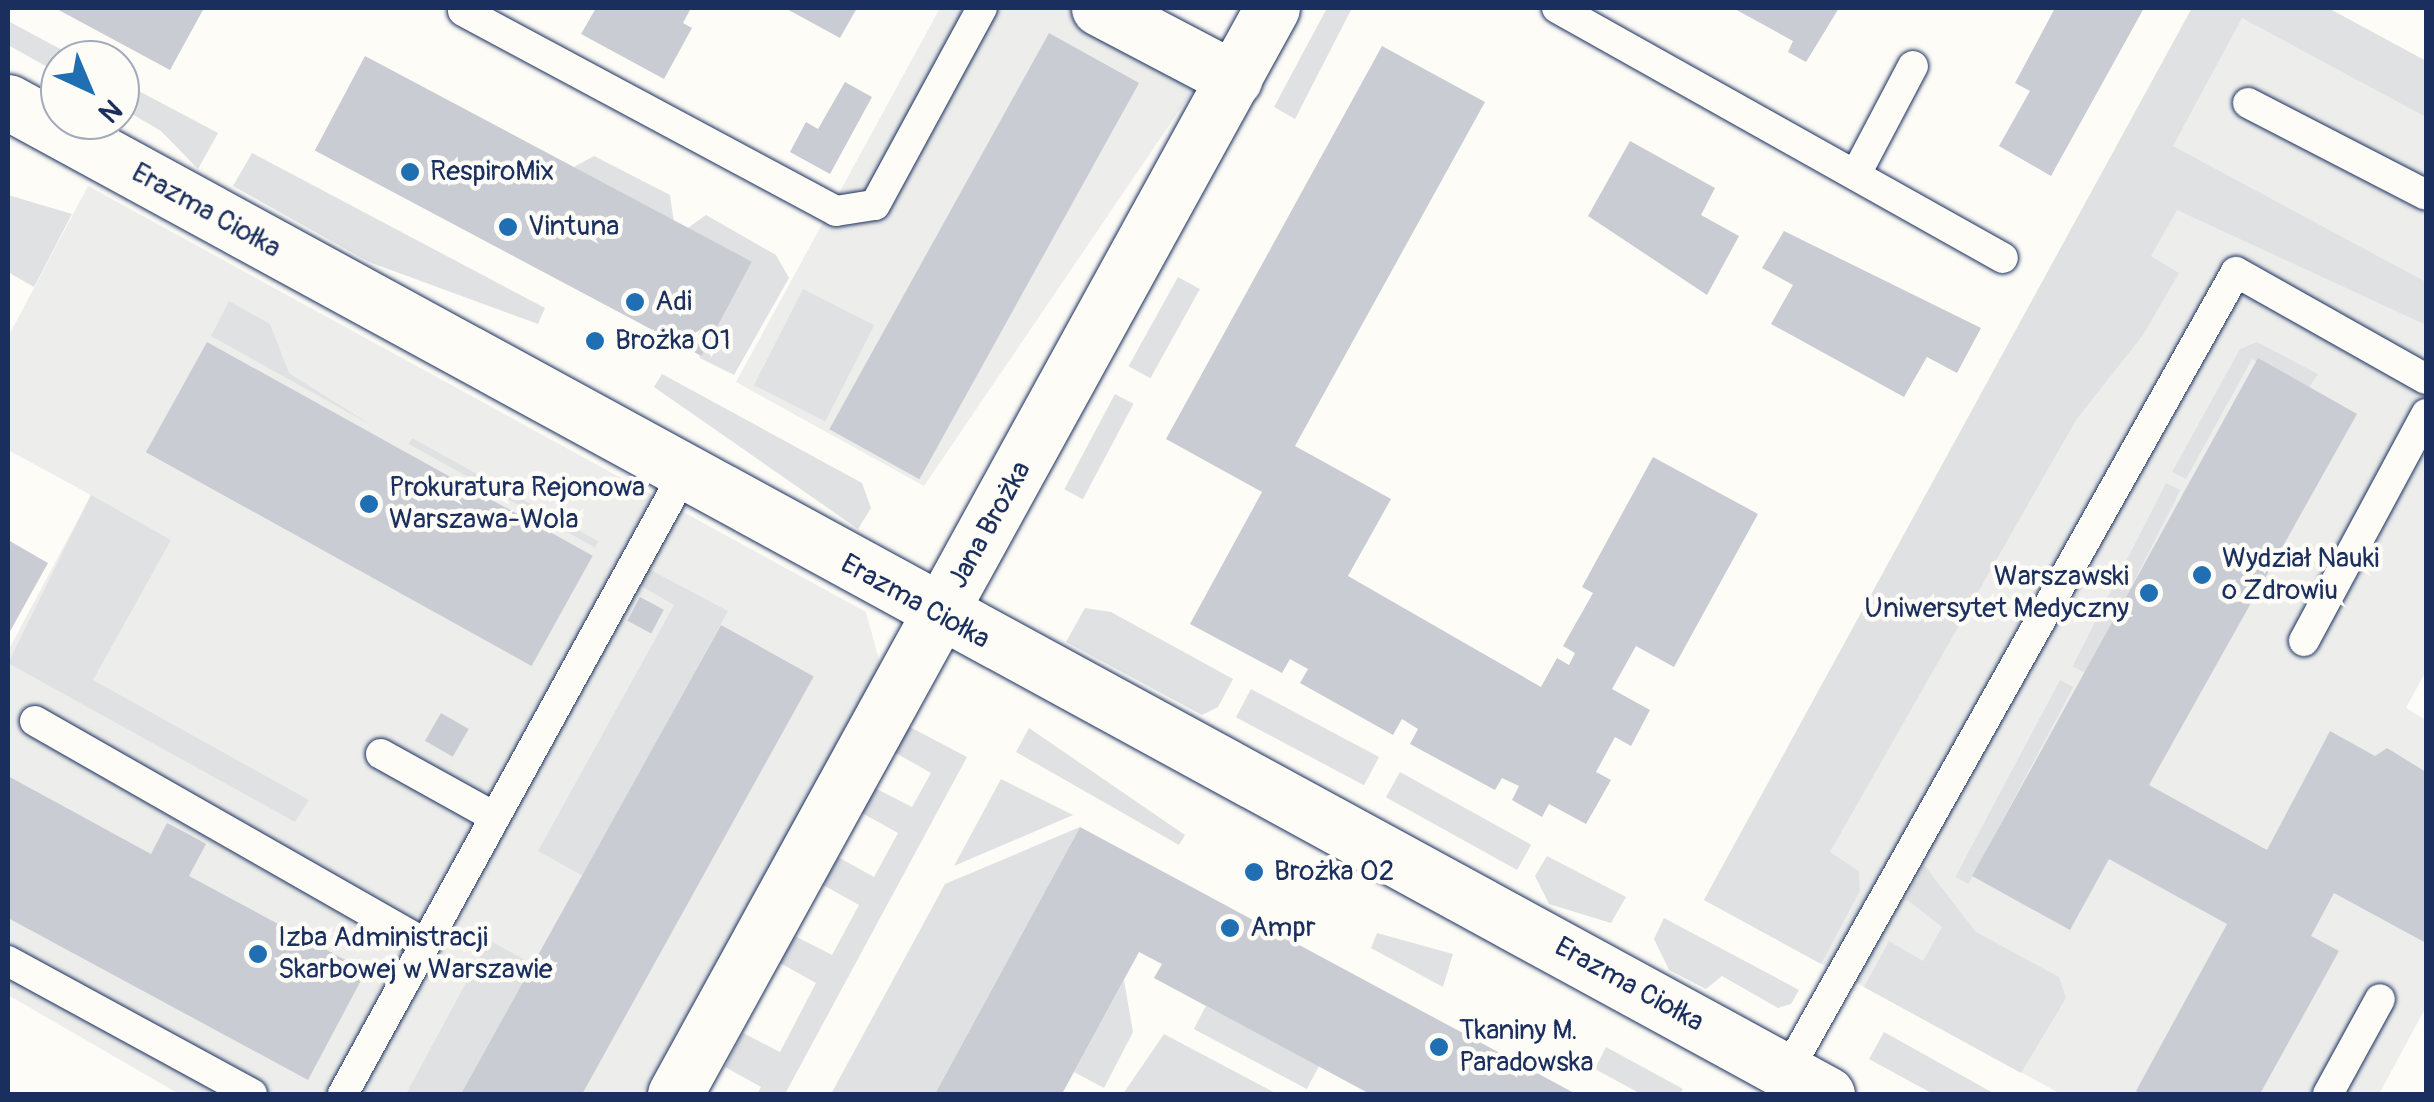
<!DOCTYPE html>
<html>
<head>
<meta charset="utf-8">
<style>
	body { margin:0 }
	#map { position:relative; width:2434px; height:1102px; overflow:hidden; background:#fdfcf7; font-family:Pangolin,sans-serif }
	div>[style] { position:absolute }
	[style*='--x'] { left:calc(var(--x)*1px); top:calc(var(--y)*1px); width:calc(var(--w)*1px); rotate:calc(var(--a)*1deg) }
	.built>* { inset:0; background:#edeeec }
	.green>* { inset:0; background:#e0e1e3; transform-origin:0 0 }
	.building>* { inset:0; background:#c9ccd3; transform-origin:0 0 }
	.roads { filter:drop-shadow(0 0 2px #1b2f5e) drop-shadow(0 0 2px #1b2f5e) }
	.lane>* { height:30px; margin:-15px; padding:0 15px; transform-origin:15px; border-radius:15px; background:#fdfcf7 }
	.street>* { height:55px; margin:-27.5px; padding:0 27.5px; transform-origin:27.5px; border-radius:27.5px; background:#fdfcf7 }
	.dots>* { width:28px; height:28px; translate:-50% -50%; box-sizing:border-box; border:5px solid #fdfcf7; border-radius:50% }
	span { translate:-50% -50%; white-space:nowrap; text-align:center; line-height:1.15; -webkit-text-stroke:9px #fdfcf7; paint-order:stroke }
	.poi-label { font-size:28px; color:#1b2f5e }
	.left { translate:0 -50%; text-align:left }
	.right { translate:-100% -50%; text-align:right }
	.street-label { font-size:28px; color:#1b2f5e }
	.frame { position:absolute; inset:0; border:10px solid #1b2f5e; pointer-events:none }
	.north { position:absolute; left:40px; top:40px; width:100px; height:100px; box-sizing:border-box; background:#fdfcf7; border:2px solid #a3aaba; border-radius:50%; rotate:136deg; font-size:28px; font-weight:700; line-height:40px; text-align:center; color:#1b2f5e }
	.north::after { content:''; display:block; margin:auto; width:35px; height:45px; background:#1f6fb2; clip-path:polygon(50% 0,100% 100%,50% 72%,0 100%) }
</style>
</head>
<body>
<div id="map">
	<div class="built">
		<i style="clip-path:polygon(940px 8px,1137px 8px,1219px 52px,924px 486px,736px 382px)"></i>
		<i style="clip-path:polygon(2192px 8px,2328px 8px,2426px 61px,2426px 671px,2406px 708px,2426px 720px,2426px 1007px,2379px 1094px,2061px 1094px,1704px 900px)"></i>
		<i style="clip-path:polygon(88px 186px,866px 612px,881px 667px,642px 1094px,179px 1094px,8px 995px,8px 651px,91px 495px,8px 450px,8px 337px)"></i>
	</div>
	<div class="green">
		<i style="clip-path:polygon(1327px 8px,1352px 8px,1295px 119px,1274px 107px)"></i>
		<i style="clip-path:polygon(2192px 8px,2328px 8px,2426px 61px,2426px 117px,2242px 18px,2173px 146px,2426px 282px,2426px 325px,2177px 210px,2151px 256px,2179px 273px,2143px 335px,2076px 420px,1830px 852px,1859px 871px,1860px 891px,1821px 964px,1704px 900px)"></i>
		<i style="clip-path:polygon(8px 21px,81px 60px,60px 60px,60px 74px,8px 45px)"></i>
		<i style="clip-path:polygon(120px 81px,218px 133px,198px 169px,161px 131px,120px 107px)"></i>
		<i style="clip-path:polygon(252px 153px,545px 308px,538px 324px,369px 262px,233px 186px)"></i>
		<i style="clip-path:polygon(594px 156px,670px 195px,674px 223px,572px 168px)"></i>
		<i style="clip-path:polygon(8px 195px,72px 214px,34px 287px,8px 272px)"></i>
		<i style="clip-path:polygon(706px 215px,776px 255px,789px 278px,734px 375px,700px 358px,685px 230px)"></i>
		<i style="left:1178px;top:277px;width:25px;height:102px;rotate:29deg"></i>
		<i style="left:803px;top:289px;width:80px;height:108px;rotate:27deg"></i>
		<i style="clip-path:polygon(229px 301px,270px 324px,289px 373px,371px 425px,211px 336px)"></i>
		<i style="clip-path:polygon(2257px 342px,2318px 374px,2308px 389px,2252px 359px,2186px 479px,2172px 472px,2240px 349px)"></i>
		<i style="clip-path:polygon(662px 374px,862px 483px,871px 508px,858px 529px,654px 387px)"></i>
		<i style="left:1115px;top:394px;width:21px;height:108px;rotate:28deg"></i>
		<i style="left:412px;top:438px;width:213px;height:7px;rotate:29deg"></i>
		<i style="left:2166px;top:483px;width:16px;height:206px;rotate:27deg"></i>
		<i style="clip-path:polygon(91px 495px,171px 540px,93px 680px,309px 800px,295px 822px,8px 663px)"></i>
		<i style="clip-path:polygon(645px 567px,728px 611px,583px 876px,538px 851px,674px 605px,636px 583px)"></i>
		<i style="clip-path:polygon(1085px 608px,1111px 612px,1233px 679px,1218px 707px,1202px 715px,1066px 642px)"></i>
		<i style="left:2060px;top:680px;width:15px;height:223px;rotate:28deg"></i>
		<i style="left:1251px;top:689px;width:145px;height:32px;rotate:28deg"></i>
		<i style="clip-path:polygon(908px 726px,967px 757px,785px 1094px,757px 1094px,761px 1087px,725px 1067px,743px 1033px,780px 1052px,816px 983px,780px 963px,795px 936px,832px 955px,859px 905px,823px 885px,838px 857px,874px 877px,898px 833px,862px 813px,875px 788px,912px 807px,931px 773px,894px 752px)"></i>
		<i style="clip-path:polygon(1029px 728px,1185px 835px,1179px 845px,1016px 752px)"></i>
		<i style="left:1400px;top:772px;width:150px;height:29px;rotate:29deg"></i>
		<i style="clip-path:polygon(1001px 779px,1073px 815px,954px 866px)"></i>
		<i style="clip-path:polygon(1080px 827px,935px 1094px,831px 1094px,945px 884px)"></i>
		<i style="clip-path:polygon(1547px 856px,1626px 897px,1611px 923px,1549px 904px,1535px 876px)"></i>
		<i style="clip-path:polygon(1924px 865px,1976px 932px,2059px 977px,2066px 998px,2021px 1073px,1864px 987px,1889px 941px,1923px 961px,1942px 927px,1906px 899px)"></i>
		<i style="clip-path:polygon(1664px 918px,1799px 990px,1791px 1004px,1778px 1008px,1722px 976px,1706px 989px,1669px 970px,1654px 939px)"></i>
		<i style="clip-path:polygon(1377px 933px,1453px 954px,1443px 987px,1371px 948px)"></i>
		<i style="clip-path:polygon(489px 940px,534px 965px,463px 1094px,406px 1094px)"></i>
		<i style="clip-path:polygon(1124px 980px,1133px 1032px,1104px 1088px,1074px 1072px)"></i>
		<i style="left:1206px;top:1006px;width:128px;height:26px;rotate:28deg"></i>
		<i style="clip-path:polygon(1884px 1032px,1995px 1094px,1933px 1094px,1869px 1059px)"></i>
		<i style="clip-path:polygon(1164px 1034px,1277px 1094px,1123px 1094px)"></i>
		<i style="clip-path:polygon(1606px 1047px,1683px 1089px,1680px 1094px,1641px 1094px,1595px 1069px)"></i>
	</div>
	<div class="building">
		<i style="clip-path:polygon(55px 8px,204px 8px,170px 70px)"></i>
		<i style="clip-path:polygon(596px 8px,691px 8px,683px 23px,692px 28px,664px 79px,581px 34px)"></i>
		<i style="clip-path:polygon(785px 8px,857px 8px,840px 38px)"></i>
		<i style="clip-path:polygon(1733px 8px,1839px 8px,1806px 62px,1788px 52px,1793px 41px)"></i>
		<i style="clip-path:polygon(2055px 8px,2144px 8px,2051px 176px,1999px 146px,2030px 91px,2015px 83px)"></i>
		<i style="left:1049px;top:33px;width:103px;height:453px;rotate:29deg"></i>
		<i style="clip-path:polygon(1382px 46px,1485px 102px,1295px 446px,1391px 499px,1348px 576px,1541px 687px,1557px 658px,1569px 665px,1575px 653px,1563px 646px,1593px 593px,1582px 587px,1653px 457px,1758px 514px,1674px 667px,1636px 646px,1612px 689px,1650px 710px,1631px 746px,1615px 737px,1596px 772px,1611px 780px,1586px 824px,1549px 804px,1542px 817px,1512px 800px,1519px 786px,1502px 778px,1495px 790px,1410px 744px,1418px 729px,1402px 719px,1393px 735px,1300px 683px,1308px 669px,1290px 659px,1282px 673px,1190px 624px,1262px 492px,1166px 439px)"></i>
		<i style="left:365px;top:56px;width:438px;height:107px;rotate:28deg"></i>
		<i style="clip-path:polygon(845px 82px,872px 97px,830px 174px,790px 152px,806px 122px,818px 129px)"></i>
		<i style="clip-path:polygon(1630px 141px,1715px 188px,1701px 215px,1739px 236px,1707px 295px,1588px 216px)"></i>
		<i style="clip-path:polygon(1784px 231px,1981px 328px,1957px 373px,1927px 357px,1904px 397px,1771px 324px,1793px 285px,1762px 268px)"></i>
		<i style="left:207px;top:342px;width:441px;height:126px;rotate:29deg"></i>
		<i style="clip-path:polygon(2258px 358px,2357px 414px,2149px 785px,2267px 850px,2330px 731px,2375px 756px,2387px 748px,2426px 772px,2426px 943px,2334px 893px,2311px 936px,2339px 951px,2260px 1094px,2143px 1094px,2136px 1091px,2227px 924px,2109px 859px,2070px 930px,1972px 876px)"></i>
		<i style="clip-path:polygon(8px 540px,48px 563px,8px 635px)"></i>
		<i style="left:640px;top:597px;width:27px;height:27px;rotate:28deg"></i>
		<i style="left:721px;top:625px;width:106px;height:535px;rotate:29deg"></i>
		<i style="left:441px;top:713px;width:32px;height:32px;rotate:30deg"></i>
		<i style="clip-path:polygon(8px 776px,151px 854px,167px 823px,190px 835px,206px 844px,189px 876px,366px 971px,308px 1080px,8px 918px)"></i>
		<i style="clip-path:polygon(1080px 827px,1201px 892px,1576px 1094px,1370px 1094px,1154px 978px,1162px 964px,1139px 952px,1062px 1094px,935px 1094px)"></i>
	</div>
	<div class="roads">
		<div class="lane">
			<i style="--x:1557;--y:8;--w:511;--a:29.27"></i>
			<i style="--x:463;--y:11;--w:423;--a:28.2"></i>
			<i style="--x:836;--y:211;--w:39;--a:-9"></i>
			<i style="--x:875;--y:205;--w:224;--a:-61.5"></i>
			<i style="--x:2248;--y:103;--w:200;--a:27.3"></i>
			<i style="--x:1856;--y:174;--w:122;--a:-62.2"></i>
			<i style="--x:2304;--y:641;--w:258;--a:-61.7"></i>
			<i style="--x:35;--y:721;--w:448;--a:29.7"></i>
			<i style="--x:381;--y:754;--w:128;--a:29"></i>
			<i style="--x:8;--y:961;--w:278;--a:28.6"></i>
			<i style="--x:1787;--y:1072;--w:917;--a:-60.7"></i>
			<i style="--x:2236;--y:272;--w:218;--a:29.4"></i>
			<i style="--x:343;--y:1094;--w:706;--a:-61.22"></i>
			<i style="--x:2328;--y:1094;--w:108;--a:-61.3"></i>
		</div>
		<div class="street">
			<i style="--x:1099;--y:8;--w:153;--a:27.7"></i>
			<i style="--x:8;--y:102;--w:2072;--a:28.61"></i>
			<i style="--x:675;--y:1094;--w:1239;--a:-61.2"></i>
		</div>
	</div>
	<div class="dots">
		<i style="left:410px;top:172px;background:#1f6fb2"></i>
		<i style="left:508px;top:227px;background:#1f6fb2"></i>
		<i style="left:635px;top:302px;background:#1f6fb2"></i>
		<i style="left:595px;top:341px;background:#1f6fb2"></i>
		<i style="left:369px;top:504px;background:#1f6fb2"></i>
		<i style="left:2202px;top:575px;background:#1f6fb2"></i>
		<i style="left:2149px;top:593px;background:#1f6fb2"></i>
		<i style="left:1254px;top:872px;background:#1f6fb2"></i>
		<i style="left:1230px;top:928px;background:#1f6fb2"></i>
		<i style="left:258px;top:954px;background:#1f6fb2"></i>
		<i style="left:1439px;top:1047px;background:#1f6fb2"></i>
	</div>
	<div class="poi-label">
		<span class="left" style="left:430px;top:172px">RespiroMix</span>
		<span class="left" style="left:528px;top:227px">Vintuna</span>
		<span class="left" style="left:655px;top:302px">Adi</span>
		<span class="left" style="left:615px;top:341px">Brożka 01</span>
		<span class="left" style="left:389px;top:504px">Prokuratura Rejonowa<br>Warszawa-Wola</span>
		<span class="left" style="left:2222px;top:575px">Wydział Nauki<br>o Zdrowiu</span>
		<span class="right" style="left:2129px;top:593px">Warszawski<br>Uniwersytet Medyczny</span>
		<span class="left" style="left:1274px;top:872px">Brożka 02</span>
		<span class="left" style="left:1250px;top:928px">Ampr</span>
		<span class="left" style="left:278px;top:954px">Izba Administracji<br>Skarbowej w Warszawie</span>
		<span class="left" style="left:1459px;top:1047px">Tkaniny M.<br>Paradowska</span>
	</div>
	<div class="street-label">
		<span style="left:206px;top:211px;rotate:29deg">Erazma Ciołka</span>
		<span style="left:990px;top:525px;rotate:-61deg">Jana Brożka</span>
		<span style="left:915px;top:602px;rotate:29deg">Erazma Ciołka</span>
		<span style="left:1629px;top:985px;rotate:29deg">Erazma Ciołka</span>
	</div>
	<div class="frame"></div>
	<div class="north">N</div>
</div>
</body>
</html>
